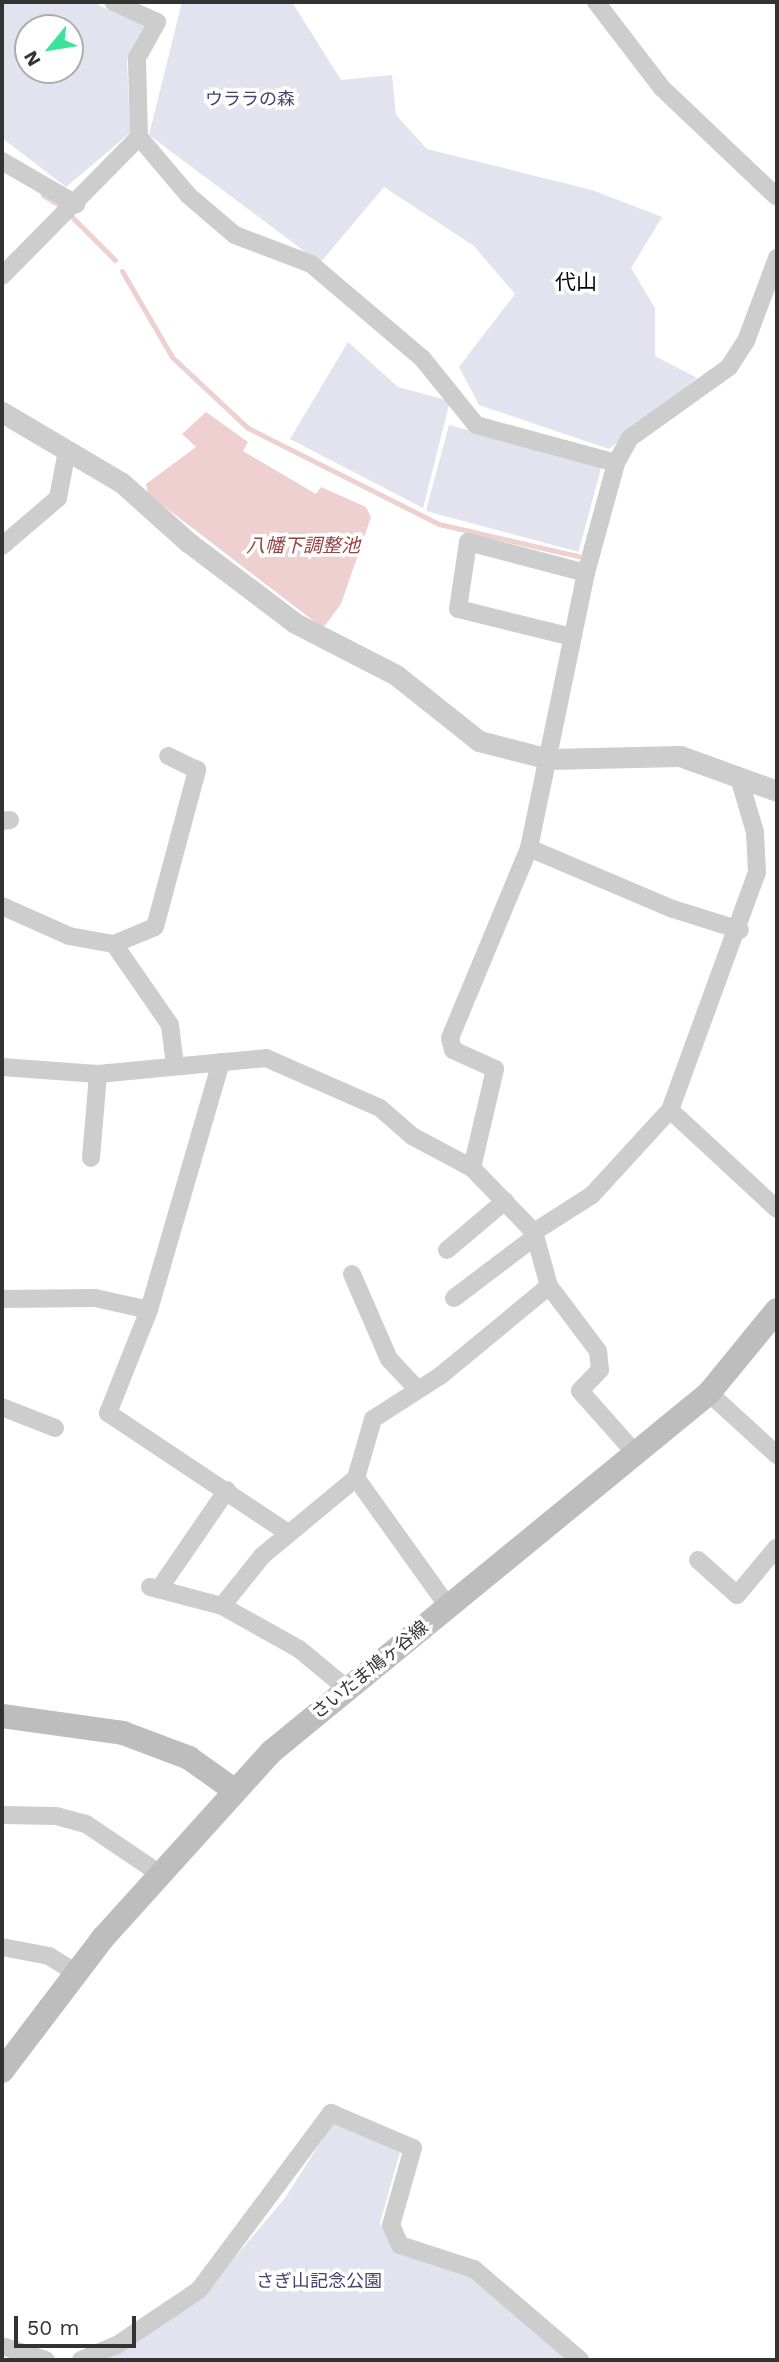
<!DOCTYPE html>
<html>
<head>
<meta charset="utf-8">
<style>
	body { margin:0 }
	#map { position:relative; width:779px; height:2362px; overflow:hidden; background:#fff; font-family:"Work Sans","Noto Sans JP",sans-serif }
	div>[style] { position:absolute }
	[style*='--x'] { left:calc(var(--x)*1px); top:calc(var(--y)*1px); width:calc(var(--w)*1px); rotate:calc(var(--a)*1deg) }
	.green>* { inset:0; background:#e3e2ef; transform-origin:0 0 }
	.water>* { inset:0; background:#edd0cf }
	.stream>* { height:5px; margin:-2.5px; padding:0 2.5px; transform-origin:2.5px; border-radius:2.5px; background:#edd0cf }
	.minor>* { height:18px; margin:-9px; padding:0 9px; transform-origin:9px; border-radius:9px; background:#cdcdcd }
	.tertiary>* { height:21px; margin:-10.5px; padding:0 10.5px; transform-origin:10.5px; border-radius:10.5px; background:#cdcdcd }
	.secondary>* { height:24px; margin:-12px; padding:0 12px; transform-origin:12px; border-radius:12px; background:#bdbdbd }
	span { translate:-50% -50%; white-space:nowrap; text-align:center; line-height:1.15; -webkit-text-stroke:7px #fff; paint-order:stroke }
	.park-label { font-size:18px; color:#483f6f }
	.street-label { font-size:18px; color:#333 }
	.water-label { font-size:19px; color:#954340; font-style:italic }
	.quarter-label { font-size:21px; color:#000 }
	.frame { position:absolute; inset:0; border:4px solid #333; pointer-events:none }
	.north { position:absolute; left:14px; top:14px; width:70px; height:70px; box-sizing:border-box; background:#fff; border:2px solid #adadad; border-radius:50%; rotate:240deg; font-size:19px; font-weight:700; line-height:28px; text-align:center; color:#333 }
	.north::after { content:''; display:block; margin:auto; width:24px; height:32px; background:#3be39b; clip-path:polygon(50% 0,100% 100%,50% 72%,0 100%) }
	.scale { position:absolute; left:14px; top:2316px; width:122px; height:32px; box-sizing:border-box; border:4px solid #333; border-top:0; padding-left:9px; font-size:21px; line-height:24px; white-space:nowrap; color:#333; -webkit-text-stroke:5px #fff; paint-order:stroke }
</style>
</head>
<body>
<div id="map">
	<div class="green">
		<i style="clip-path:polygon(evenodd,2px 2px,92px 2px,144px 26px,127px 60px,130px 133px,66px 187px,2px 138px,2px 2px,28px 28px,70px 28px,70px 70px,28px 70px,28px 28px)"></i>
		<i style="clip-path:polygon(182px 2px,292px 2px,341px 80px,392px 75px,396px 115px,427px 149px,592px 190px,662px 217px,631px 268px,655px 308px,655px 356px,697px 378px,609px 449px,479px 405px,459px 367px,515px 294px,474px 246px,384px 187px,320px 263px,149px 135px)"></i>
		<i style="clip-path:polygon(348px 342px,398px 387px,450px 401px,423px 508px,290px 439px)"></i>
		<i style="left:449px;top:425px;width:158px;height:89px;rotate:15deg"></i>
		<i style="clip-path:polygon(333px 2123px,400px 2152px,380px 2223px,393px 2248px,456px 2268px,499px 2292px,571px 2360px,99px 2360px,203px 2295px,285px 2198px)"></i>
	</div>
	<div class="water">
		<i style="clip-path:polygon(206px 412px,248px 442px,243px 451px,316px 494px,321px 487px,366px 507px,371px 517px,341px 604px,323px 628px,148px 494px,146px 484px,196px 447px,182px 434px)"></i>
	</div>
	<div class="stream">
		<i style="--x:43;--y:195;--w:23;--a:31"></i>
		<i style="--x:69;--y:214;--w:65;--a:45"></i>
		<i style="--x:122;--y:271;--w:99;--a:59.8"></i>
		<i style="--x:172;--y:357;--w:104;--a:43.1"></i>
		<i style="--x:248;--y:428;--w:214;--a:26.7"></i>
		<i style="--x:439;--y:524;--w:143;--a:13"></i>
	</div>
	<div class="minor">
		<i style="--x:596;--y:2;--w:108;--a:52.5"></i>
		<i style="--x:662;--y:88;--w:158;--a:43.5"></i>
		<i style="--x:139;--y:137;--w:77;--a:49.7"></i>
		<i style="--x:189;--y:196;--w:60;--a:40.3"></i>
		<i style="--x:235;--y:235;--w:81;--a:20.9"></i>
		<i style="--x:311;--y:264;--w:145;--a:40.3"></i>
		<i style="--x:422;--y:358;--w:86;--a:51.1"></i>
		<i style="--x:476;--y:425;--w:145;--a:15.2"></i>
		<i style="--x:2;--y:161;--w:86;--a:30.2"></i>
		<i style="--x:2;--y:276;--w:195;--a:-45.4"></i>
		<i style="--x:139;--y:137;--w:79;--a:-91.5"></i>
		<i style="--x:137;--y:58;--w:41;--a:-60.9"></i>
		<i style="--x:157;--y:22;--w:48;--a:-155.6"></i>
		<i style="--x:2;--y:546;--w:74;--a:-40.6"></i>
		<i style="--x:58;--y:498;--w:48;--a:-79.2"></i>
		<i style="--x:572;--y:637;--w:117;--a:-166.2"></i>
		<i style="--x:458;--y:609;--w:68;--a:-81.5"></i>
		<i style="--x:468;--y:542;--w:122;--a:14.7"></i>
		<i style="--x:2;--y:821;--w:8;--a:-7"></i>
		<i style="--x:529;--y:848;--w:156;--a:23"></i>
		<i style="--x:673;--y:909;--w:70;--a:17.4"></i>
		<i style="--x:2;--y:906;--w:73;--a:24.1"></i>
		<i style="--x:69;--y:936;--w:46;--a:10.1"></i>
		<i style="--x:114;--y:944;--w:98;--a:55.3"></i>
		<i style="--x:170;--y:1025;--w:41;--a:83"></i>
		<i style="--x:114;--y:944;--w:44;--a:-22.5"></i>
		<i style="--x:155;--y:927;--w:163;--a:-75"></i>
		<i style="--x:197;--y:770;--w:32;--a:-154"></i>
		<i style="--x:221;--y:1062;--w:258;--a:106.2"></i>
		<i style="--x:149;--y:1310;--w:111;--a:111.7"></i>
		<i style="--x:108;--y:1413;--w:216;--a:33.7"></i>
		<i style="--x:2;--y:1067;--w:96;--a:4.2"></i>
		<i style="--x:98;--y:1074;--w:169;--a:-5.4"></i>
		<i style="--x:266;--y:1058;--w:124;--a:23.7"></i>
		<i style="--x:380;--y:1108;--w:43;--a:41.2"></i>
		<i style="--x:412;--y:1136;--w:68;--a:28.1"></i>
		<i style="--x:472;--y:1168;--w:89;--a:45.9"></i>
		<i style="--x:534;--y:1232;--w:69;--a:-32.5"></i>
		<i style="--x:592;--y:1195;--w:115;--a:-47.5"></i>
		<i style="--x:670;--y:1110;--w:146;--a:42.8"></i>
		<i style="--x:670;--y:1110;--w:253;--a:-69.9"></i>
		<i style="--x:757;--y:872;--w:40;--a:-92.9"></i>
		<i style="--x:755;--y:832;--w:56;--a:-106.5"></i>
		<i style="--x:91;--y:1158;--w:84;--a:-85.2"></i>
		<i style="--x:472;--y:1168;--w:102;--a:-76.9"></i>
		<i style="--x:495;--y:1069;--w:46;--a:-155.7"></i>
		<i style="--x:453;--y:1050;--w:12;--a:-104"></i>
		<i style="--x:450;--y:1038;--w:206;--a:-67.4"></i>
		<i style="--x:529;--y:848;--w:281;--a:-78.3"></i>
		<i style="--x:586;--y:573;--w:114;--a:-74.7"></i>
		<i style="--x:616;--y:463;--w:29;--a:-61"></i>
		<i style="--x:630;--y:438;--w:122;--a:-35.6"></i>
		<i style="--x:729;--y:367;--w:31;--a:-57"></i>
		<i style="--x:746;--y:341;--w:89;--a:-69.5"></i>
		<i style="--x:447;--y:1250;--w:76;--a:-40.2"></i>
		<i style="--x:352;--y:1274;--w:93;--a:66.5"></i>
		<i style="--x:389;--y:1359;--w:42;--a:46.9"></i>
		<i style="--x:549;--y:1286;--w:81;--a:53"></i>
		<i style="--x:598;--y:1351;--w:19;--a:84"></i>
		<i style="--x:600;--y:1370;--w:29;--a:134"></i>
		<i style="--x:580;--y:1391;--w:84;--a:48.4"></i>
		<i style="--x:454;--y:1298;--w:98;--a:-37.1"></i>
		<i style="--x:2;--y:1299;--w:93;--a:-0.6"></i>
		<i style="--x:95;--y:1298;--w:55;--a:12.5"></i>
		<i style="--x:709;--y:1393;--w:92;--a:42.4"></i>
		<i style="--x:2;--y:1407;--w:57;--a:21.6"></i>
		<i style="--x:356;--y:1478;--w:160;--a:54.4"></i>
		<i style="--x:698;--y:1560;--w:52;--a:41.9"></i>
		<i style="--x:737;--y:1595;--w:62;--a:-50.2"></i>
		<i style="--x:150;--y:1587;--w:74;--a:14.8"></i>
		<i style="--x:222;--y:1606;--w:88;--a:29.2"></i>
		<i style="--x:299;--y:1649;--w:60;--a:39.6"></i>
		<i style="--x:159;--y:1589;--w:120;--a:-55.5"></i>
		<i style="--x:222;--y:1606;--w:64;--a:-51.3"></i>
		<i style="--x:262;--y:1556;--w:122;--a:-39.7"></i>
		<i style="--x:356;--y:1478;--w:61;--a:-73.9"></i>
		<i style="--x:373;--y:1419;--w:80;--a:-32.7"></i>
		<i style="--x:440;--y:1376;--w:141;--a:-39.5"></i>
		<i style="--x:549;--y:1286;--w:56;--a:-105.5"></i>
		<i style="--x:2;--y:1815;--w:54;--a:1.1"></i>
		<i style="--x:56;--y:1816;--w:31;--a:15"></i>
		<i style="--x:86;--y:1824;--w:89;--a:34"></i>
		<i style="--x:2;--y:1947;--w:48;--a:10.8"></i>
		<i style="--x:49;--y:1956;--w:31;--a:32"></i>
		<i style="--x:2;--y:2346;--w:46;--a:17.7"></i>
		<i style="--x:81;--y:2360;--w:39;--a:-23"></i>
		<i style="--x:117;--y:2345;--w:99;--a:-33.9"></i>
		<i style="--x:199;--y:2290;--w:221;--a:-53.3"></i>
		<i style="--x:331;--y:2113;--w:89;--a:23.1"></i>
		<i style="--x:413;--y:2148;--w:80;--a:105.9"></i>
		<i style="--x:391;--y:2225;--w:22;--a:66"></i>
		<i style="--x:400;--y:2245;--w:78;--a:18"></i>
		<i style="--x:474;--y:2269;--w:140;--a:40.6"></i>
	</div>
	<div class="tertiary">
		<i style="--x:2;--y:412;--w:139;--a:30.6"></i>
		<i style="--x:122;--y:483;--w:89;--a:41.8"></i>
		<i style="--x:188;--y:542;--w:134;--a:37.1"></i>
		<i style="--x:295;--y:623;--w:114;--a:27.2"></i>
		<i style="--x:396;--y:675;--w:106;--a:38.5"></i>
		<i style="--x:479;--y:741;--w:72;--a:14.4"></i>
		<i style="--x:549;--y:759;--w:131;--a:-1.3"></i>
		<i style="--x:680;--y:756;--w:103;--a:19.8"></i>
	</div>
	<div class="secondary">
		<i style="--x:2;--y:1716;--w:122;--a:8"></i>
		<i style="--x:123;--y:1733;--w:71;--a:20.7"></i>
		<i style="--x:189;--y:1758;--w:55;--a:35.4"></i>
		<i style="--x:2;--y:2071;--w:167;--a:-52.8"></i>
		<i style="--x:103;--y:1938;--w:251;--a:-47.9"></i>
		<i style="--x:271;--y:1752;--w:566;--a:-39.34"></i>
		<i style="--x:709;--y:1393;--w:107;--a:-50.7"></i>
	</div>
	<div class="park-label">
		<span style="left:250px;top:99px">ウララの森</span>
		<span style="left:319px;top:2281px">さぎ山記念公園</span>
	</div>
	<div class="street-label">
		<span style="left:370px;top:1670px;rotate:-39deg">さいたま鳩ヶ谷線</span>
	</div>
	<div class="water-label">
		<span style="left:303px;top:546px">八幡下調整池</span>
	</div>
	<div class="quarter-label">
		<span style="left:576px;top:282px">代山</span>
	</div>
	<div class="frame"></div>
	<div class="north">N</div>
	<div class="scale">50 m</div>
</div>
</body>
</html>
